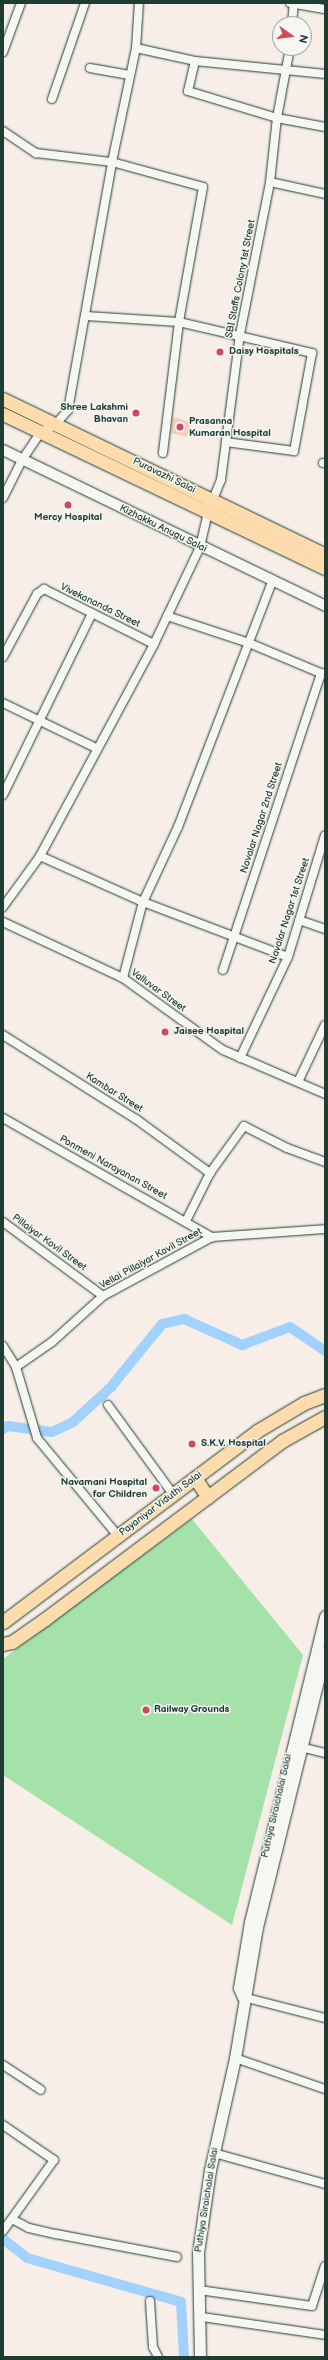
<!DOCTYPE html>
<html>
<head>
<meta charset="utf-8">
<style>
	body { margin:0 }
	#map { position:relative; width:328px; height:2360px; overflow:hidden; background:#f6eee7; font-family:"Balsamiq Sans",sans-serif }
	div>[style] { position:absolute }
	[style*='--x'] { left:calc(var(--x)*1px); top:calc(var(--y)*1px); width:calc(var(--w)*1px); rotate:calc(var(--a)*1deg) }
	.green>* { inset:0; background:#a4e2aa }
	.canal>* { height:10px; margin:-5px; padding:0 5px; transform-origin:5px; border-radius:5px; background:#a0d2fd }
	.building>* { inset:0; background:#f8ccba }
	.roads { filter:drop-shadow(0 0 1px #1f3d34) drop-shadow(0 0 1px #1f3d34) }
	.minor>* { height:8px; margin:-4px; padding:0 4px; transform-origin:4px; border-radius:4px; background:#f6f6f2 }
	.tertiary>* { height:10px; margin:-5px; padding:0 5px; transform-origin:5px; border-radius:5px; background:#f6f6f2 }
	.secondary>* { height:11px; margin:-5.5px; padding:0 5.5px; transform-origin:5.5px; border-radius:5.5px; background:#f6f6f2 }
	.primary>* { height:13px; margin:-6.5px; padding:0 6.5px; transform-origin:6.5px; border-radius:6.5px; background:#fcdcac }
	.dots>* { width:11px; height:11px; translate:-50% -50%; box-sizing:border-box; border:2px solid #f6f6f2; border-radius:50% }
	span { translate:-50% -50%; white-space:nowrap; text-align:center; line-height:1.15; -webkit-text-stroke:3px #f6f6f2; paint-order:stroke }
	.street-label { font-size:10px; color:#1f3d34 }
	.poi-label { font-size:10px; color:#1f3d34; font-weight:700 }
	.left { translate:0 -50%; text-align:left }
	.right { translate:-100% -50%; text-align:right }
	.frame { position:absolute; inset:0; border:4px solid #1f3d34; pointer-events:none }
	.north { position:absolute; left:272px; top:16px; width:40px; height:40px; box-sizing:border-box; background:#f6f6f2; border:1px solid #a0aca6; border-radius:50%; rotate:104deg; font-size:11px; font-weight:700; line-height:16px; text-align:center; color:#1f3d34 }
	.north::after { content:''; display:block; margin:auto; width:14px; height:18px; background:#d1495b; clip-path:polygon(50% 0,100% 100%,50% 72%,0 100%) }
</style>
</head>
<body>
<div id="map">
	<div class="green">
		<i style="clip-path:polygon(192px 1519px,303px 1655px,232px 1925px,3px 1775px,3px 1659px)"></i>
	</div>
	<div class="canal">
		<i style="--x:3;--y:1429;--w:6;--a:-31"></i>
		<i style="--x:8;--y:1426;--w:44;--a:7.8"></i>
		<i style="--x:52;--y:1432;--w:23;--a:-25"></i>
		<i style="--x:73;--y:1422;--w:52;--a:-42.6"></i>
		<i style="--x:111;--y:1387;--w:81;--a:-51"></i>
		<i style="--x:162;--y:1324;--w:23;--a:-13"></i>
		<i style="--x:184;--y:1319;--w:64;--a:24.1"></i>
		<i style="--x:242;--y:1345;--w:51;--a:-20.6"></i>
		<i style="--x:290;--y:1327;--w:42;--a:34.4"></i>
		<i style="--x:3;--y:2239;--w:31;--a:38"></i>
		<i style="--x:27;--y:2258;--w:160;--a:15.9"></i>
		<i style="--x:181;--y:2302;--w:55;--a:86.9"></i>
	</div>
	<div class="building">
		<i style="clip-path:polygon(173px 417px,191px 422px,187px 437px,171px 433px)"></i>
	</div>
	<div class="roads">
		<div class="minor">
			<i style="--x:290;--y:3;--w:36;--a:10"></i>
			<i style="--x:292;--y:24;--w:21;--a:-85"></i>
			<i style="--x:136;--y:48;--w:45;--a:-86.2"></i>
			<i style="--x:3;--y:52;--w:52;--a:-69.8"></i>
			<i style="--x:195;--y:61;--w:131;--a:5.7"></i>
			<i style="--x:90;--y:68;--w:40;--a:10"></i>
			<i style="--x:52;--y:99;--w:102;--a:-71"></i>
			<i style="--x:3;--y:131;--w:40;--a:34"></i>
			<i style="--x:36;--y:153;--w:77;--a:6.8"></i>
			<i style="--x:112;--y:162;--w:94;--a:15.4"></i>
			<i style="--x:203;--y:187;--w:137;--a:100.1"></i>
			<i style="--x:179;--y:322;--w:132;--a:97"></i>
			<i style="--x:270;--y:182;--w:56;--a:12.3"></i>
			<i style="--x:86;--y:316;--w:93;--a:3.7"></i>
			<i style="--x:179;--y:322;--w:137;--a:13.1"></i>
			<i style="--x:312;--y:353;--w:100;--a:100.4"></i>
			<i style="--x:294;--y:451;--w:69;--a:-172.5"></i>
			<i style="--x:323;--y:463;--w:2;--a:0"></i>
			<i style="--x:3;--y:498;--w:42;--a:-63.4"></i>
			<i style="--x:22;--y:460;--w:34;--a:-56"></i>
			<i style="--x:41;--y:432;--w:16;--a:-27"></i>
			<i style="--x:55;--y:425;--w:20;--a:-49"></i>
			<i style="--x:68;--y:410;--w:252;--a:-79.9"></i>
			<i style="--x:112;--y:162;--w:116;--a:-78.1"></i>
			<i style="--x:136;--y:48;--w:60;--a:12.4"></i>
			<i style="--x:195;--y:61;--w:31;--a:103"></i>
			<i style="--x:188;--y:91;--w:93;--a:16.9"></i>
			<i style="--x:277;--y:118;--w:49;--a:10.6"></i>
			<i style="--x:167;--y:616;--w:86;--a:18.2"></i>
			<i style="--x:249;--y:643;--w:82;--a:22.8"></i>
			<i style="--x:3;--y:657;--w:72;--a:-61.6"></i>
			<i style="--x:37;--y:594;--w:9;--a:-36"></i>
			<i style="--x:44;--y:589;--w:123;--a:26.6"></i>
			<i style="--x:3;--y:703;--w:103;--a:25.8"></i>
			<i style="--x:3;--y:795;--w:200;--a:-63.9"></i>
			<i style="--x:40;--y:856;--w:113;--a:24.1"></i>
			<i style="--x:143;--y:902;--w:155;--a:20.8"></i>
			<i style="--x:3;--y:907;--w:63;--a:-54"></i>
			<i style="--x:40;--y:856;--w:241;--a:-61.7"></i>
			<i style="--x:154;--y:644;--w:107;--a:-64.6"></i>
			<i style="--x:200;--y:547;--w:36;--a:-77"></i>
			<i style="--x:208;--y:512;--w:35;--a:-68"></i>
			<i style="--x:221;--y:480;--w:147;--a:-82.6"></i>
			<i style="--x:240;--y:334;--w:155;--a:-78.8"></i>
			<i style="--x:270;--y:182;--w:64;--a:-83.8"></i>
			<i style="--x:277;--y:118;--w:71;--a:-79.5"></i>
			<i style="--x:299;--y:920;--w:28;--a:19"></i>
			<i style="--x:3;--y:922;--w:132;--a:25"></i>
			<i style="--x:123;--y:978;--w:123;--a:35.8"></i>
			<i style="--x:223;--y:1050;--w:111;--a:23.3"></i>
			<i style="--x:223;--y:970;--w:313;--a:-71.7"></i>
			<i style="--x:123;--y:978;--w:79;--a:-75.3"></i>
			<i style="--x:143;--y:902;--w:83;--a:-65"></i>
			<i style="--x:178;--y:827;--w:262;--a:-69"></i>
			<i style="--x:3;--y:1035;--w:157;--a:32.3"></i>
			<i style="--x:136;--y:1119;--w:92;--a:36.1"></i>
			<i style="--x:240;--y:1058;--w:112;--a:-64.6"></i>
			<i style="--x:288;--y:957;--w:127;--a:-73.1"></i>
			<i style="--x:298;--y:1082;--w:63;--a:-64.7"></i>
			<i style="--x:3;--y:1118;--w:241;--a:29.7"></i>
			<i style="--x:186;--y:1221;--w:54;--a:-63.4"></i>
			<i style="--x:210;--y:1173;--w:58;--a:-54.1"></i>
			<i style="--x:244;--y:1126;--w:48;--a:27.1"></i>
			<i style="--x:287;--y:1148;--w:40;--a:20.2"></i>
			<i style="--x:3;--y:1222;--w:124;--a:36.5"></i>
			<i style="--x:3;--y:1346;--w:25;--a:58"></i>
			<i style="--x:16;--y:1367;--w:74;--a:73.5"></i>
			<i style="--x:37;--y:1438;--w:127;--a:50.4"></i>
			<i style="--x:16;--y:1367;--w:44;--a:-34.8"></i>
			<i style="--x:52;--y:1342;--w:69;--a:-42"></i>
			<i style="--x:103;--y:1296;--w:124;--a:-28.4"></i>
			<i style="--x:212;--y:1237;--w:113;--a:-4"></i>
			<i style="--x:108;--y:1405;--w:110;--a:53.9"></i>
			<i style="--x:301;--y:1747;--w:25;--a:14"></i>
			<i style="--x:243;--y:1997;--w:85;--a:14.4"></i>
			<i style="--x:235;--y:2058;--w:95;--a:19"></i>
			<i style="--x:3;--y:2065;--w:45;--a:33.3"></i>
			<i style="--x:3;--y:2125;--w:62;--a:34.5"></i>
			<i style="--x:54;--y:2160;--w:87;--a:125.7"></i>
			<i style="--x:214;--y:2153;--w:115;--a:15.6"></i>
			<i style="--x:12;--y:2219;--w:19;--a:28"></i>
			<i style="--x:29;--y:2228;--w:28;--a:13"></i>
			<i style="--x:56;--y:2234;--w:123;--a:10.8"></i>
			<i style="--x:199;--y:2290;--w:114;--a:8.1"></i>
			<i style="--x:312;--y:2306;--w:42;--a:-72"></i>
			<i style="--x:150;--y:2301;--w:46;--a:86.3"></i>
			<i style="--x:153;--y:2347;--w:11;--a:63"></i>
			<i style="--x:202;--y:2317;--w:124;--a:8.3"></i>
		</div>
		<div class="tertiary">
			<i style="--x:3;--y:450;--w:358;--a:25.8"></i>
		</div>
		<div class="secondary">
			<i style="--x:243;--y:1997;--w:10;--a:-114"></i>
			<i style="--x:239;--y:1988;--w:67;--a:-80.5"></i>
			<i style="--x:250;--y:1922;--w:315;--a:-76.2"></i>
			<i style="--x:200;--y:2357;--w:104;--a:-91.1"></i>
			<i style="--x:198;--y:2253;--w:84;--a:-81.8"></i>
			<i style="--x:210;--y:2170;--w:115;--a:-77.4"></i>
			<i style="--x:235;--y:2058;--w:133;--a:-80.5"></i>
			<i style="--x:257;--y:1927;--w:283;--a:-76.1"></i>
		</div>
		<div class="primary">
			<i style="--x:3;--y:399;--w:358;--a:25.8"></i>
			<i style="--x:3;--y:414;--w:357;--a:25.6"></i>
			<i style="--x:195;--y:1478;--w:23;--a:56"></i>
			<i style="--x:3;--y:1622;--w:318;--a:-36.9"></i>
			<i style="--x:257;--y:1431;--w:55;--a:-30.8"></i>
			<i style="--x:304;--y:1403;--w:22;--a:-21"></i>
			<i style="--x:3;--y:1644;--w:9;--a:-13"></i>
			<i style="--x:12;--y:1642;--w:40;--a:-34.9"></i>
			<i style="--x:45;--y:1619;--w:296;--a:-36.9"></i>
			<i style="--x:282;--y:1441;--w:49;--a:-29.2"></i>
		</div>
	</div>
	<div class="dots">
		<i style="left:220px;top:352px;background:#d1495b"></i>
		<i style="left:136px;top:413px;background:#d1495b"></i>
		<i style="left:180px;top:427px;background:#d1495b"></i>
		<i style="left:68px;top:505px;background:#d1495b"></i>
		<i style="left:165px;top:1032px;background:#d1495b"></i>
		<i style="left:192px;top:1444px;background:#d1495b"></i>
		<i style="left:156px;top:1488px;background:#d1495b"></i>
		<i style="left:146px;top:1710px;background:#d1495b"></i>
	</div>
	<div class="street-label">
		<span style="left:241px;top:279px;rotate:-79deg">SBI Staffs Colony 1st Street</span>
		<span style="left:164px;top:476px;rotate:26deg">Puravazhi Salai</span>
		<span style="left:163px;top:529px;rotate:26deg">Kizhakku Anugu Salai</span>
		<span style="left:100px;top:606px;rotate:26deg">Vivekananda Street</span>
		<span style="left:262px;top:818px;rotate:-72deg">Navalar Nagar 2nd Street</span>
		<span style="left:290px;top:911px;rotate:-72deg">Navalar Nagar 1st Street</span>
		<span style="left:158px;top:991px;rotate:36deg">Valluvar Street</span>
		<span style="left:114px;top:1093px;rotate:32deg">Kambar Street</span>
		<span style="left:113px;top:1168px;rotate:29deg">Ponmeni Narayanan Street</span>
		<span style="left:49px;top:1243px;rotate:36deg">Pillaiyar Kovil Street</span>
		<span style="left:151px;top:1259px;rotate:-29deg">Vellai Pillaiyar Kovil Street</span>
		<span style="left:161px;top:1504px;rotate:-37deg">Payaniyar Viduthi Salai</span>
		<span style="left:277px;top:1806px;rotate:-77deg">Puthiya Siraichalai Salai</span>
		<span style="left:207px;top:2200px;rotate:-81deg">Puthiya Siraichalai Salai</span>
	</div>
	<div class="poi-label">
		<span class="left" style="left:229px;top:352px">Daisy Hospitals</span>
		<span class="right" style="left:128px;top:413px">Shree Lakshmi<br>Bhavan</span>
		<span class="left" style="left:189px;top:427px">Prasanna<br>Kumaran Hospital</span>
		<span style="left:68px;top:518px">Mercy Hospital</span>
		<span class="left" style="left:174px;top:1032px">Jaisee Hospital</span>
		<span class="left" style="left:201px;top:1444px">S.K.V. Hospital</span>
		<span class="right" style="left:147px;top:1488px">Navamani Hospital<br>for Children</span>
		<span class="left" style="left:154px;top:1710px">Railway Grounds</span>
	</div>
	<div class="frame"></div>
	<div class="north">N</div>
</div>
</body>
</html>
